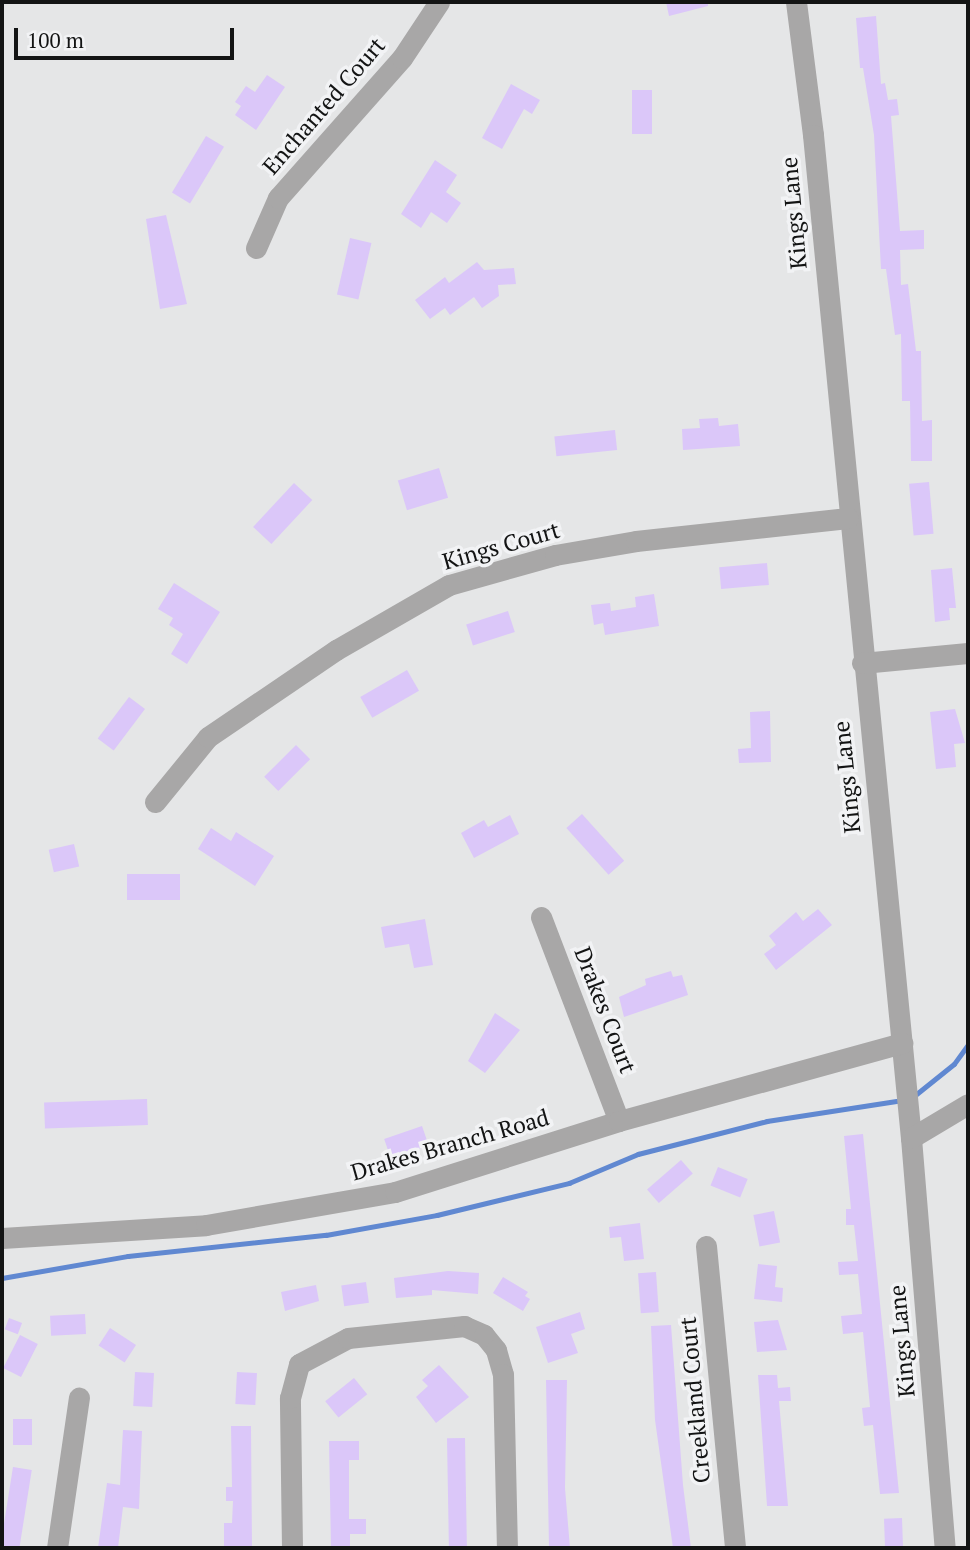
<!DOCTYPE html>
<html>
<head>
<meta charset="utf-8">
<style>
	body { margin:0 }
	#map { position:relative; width:970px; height:1550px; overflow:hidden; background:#e5e6e7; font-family:"PT Serif",serif }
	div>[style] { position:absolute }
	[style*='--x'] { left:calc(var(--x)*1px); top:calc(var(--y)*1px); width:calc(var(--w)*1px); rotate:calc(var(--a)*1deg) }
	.stream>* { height:4.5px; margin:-2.25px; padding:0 2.25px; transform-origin:2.25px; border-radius:2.25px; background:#6088d1 }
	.building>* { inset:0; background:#dbc7f9; transform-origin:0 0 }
	.minor>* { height:21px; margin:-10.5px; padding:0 10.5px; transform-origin:10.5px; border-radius:10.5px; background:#a8a7a7 }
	span { translate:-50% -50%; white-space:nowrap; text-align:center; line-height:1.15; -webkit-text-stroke:7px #f2f3f5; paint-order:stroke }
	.street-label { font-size:23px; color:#131414 }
	.frame { position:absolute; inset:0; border:4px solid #131414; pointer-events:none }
	.scale { position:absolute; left:14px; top:28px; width:220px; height:32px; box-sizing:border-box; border:4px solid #131414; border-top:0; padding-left:9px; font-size:21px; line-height:24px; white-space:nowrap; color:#131414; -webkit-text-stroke:5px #f2f3f5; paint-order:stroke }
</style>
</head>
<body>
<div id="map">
	<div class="stream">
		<i style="--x:914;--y:1096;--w:51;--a:-38.7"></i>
		<i style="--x:954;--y:1064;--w:24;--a:-54"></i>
		<i style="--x:2;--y:1278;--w:128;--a:-9.9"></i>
		<i style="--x:128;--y:1256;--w:199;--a:-6.1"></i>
		<i style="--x:326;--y:1235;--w:113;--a:-10.2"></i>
		<i style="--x:437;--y:1215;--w:136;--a:-13.6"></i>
		<i style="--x:569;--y:1183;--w:75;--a:-22.8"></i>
		<i style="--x:638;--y:1154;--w:133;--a:-14.3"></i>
		<i style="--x:767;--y:1121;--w:137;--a:-8.8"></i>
	</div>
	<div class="building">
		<i style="clip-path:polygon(666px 2px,708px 2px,708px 6px,669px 16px)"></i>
		<i style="clip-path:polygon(876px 16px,881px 84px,885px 83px,888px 100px,897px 99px,899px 115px,891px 116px,900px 231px,924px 230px,924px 249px,900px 250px,901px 285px,908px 284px,916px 351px,921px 351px,922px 421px,932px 420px,932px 461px,911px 461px,910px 401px,902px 401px,901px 334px,895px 335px,886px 269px,881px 269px,874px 135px,863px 68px,860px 68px,856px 18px)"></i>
		<i style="clip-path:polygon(267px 75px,285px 87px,256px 130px,235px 115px,241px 106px,235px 102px,246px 86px,255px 92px)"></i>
		<i style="clip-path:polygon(511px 84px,540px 100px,532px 114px,524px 109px,502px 149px,482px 138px)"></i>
		<i style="left:632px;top:90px;width:20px;height:44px"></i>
		<i style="left:206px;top:136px;width:21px;height:66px;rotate:31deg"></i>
		<i style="clip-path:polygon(435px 160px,457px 175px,446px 192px,461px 203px,447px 223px,431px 212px,421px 228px,401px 214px)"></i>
		<i style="clip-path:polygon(166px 215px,187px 304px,160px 309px,146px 219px)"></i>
		<i style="left:350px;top:238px;width:22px;height:58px;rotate:13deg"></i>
		<i style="clip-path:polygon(477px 262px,484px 270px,514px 268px,516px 284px,498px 285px,499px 296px,482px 308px,474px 297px,450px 315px,445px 308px,430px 319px,415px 300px,445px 277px,449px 283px)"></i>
		<i style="clip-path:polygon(718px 418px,719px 426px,738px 424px,740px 446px,683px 450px,682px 429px,700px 428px,699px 419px)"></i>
		<i style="left:615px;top:430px;width:20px;height:61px;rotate:84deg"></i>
		<i style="left:439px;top:468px;width:31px;height:43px;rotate:73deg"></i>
		<i style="left:929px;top:482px;width:52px;height:20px;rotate:85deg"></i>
		<i style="left:294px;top:483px;width:25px;height:60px;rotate:43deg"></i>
		<i style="left:767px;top:563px;width:22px;height:48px;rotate:85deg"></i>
		<i style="clip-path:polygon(952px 568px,956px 608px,949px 608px,950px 620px,935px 622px,931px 570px)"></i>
		<i style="clip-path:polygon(174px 583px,220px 612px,187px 664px,171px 654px,183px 634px,169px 625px,173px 618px,158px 609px)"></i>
		<i style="clip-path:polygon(654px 594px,659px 626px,605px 635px,603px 623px,594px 625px,591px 605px,610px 603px,611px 611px,636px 607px,635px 597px)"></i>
		<i style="left:508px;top:611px;width:22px;height:44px;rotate:72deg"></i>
		<i style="left:407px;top:670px;width:24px;height:54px;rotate:60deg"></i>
		<i style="left:129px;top:697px;width:20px;height:52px;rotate:37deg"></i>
		<i style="clip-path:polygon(955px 709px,965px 743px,954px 744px,956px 767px,936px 769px,930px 712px)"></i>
		<i style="clip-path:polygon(770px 711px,771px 762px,739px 763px,738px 749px,751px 748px,750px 712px)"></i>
		<i style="left:296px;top:745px;width:20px;height:45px;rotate:45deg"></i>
		<i style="left:582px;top:814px;width:63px;height:21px;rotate:48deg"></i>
		<i style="clip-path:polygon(510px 815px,519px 834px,474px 858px,461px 833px,484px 820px,488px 827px)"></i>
		<i style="clip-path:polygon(211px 828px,231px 841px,236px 832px,274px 856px,255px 886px,198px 849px)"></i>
		<i style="left:74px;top:844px;width:23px;height:26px;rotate:77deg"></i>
		<i style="left:127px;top:874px;width:53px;height:26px"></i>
		<i style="clip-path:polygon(818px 909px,832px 925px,776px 970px,764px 954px,776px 945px,769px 936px,796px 912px,803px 921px)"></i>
		<i style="clip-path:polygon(425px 919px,433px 965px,414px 968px,409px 944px,385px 948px,381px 927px)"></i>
		<i style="clip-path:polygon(671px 971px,673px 977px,682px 975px,688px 995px,624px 1017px,619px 997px,646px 985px,645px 979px)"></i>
		<i style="clip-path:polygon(495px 1013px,520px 1030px,485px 1073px,468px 1061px)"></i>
		<i style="left:147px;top:1099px;width:26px;height:103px;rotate:88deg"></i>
		<i style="left:422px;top:1126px;width:21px;height:40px;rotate:71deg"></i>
		<i style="clip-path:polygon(863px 1134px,899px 1493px,880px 1494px,873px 1425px,864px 1426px,862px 1408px,870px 1407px,863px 1332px,843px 1334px,841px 1316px,862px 1314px,858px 1274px,839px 1275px,838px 1262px,858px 1261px,854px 1225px,846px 1225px,846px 1209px,851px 1209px,844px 1136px)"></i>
		<i style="left:681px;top:1160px;width:18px;height:45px;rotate:49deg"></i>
		<i style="left:718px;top:1167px;width:32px;height:20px;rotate:22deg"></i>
		<i style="left:774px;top:1211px;width:32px;height:21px;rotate:79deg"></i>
		<i style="clip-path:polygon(640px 1223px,644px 1259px,624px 1261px,621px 1237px,610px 1238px,609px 1227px)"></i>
		<i style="clip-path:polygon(758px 1264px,777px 1266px,775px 1287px,783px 1288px,782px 1302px,754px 1299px)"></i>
		<i style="clip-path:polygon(448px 1271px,479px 1273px,478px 1294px,432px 1290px,432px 1295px,396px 1298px,394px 1278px)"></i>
		<i style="left:656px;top:1272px;width:40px;height:18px;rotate:86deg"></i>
		<i style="clip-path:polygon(503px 1277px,528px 1292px,525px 1296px,530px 1299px,523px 1311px,493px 1293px)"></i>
		<i style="left:366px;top:1282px;width:21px;height:25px;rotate:82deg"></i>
		<i style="clip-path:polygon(316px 1285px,319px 1301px,285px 1311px,281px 1292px)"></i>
		<i style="clip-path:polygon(580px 1312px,585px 1329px,571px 1334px,578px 1353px,548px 1363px,536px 1327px)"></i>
		<i style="left:85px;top:1314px;width:20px;height:35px;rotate:87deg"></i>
		<i style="left:9px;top:1318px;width:14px;height:12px;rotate:21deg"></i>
		<i style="clip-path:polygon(778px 1320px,787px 1350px,757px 1352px,754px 1322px)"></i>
		<i style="clip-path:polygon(671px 1325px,683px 1485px,691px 1548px,673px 1548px,655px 1420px,651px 1326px)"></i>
		<i style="left:110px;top:1328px;width:31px;height:21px;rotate:33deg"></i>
		<i style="left:20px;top:1335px;width:20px;height:37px;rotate:27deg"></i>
		<i style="clip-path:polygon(439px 1365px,469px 1397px,436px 1423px,416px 1397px,428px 1386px,422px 1380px)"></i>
		<i style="left:135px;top:1372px;width:19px;height:34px;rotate:3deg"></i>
		<i style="left:237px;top:1372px;width:20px;height:32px;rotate:3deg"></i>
		<i style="clip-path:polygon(758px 1375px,777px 1375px,778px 1388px,790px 1387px,791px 1401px,779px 1401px,788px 1506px,767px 1506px)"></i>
		<i style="left:354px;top:1378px;width:21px;height:37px;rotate:51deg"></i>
		<i style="clip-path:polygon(546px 1380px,567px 1380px,565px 1488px,570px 1548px,549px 1548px)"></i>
		<i style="left:13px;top:1419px;width:19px;height:26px"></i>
		<i style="clip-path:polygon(231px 1426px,251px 1426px,252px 1548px,224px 1548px,224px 1523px,232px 1523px,233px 1501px,226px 1501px,226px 1487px,232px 1487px)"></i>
		<i style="clip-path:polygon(123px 1430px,142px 1431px,139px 1509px,123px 1507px,118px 1548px,98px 1548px,107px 1483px,120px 1485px)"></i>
		<i style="left:465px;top:1438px;width:110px;height:18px;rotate:89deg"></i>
		<i style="clip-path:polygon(329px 1441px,359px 1441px,359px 1460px,349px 1460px,349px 1519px,366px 1519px,366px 1534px,350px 1534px,350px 1548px,331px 1548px)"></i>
		<i style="left:13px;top:1467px;width:19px;height:82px;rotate:9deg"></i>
		<i style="left:902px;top:1518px;width:30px;height:18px;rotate:88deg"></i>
	</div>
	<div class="minor">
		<i style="--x:796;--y:2;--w:134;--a:82.7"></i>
		<i style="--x:813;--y:135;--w:1008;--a:84.42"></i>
		<i style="--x:911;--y:1138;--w:411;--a:85.3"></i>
		<i style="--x:256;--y:248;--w:55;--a:-66.3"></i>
		<i style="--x:278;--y:198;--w:187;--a:-48.5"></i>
		<i style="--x:402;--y:58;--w:67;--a:-56.5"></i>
		<i style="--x:862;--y:663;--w:106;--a:-5.4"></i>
		<i style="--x:155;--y:802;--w:84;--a:-50.8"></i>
		<i style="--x:208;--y:737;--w:155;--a:-34.2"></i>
		<i style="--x:336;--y:650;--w:130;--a:-29.9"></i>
		<i style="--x:449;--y:585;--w:110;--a:-15.8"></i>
		<i style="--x:555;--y:555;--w:82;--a:-9.8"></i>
		<i style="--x:636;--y:541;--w:213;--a:-6.2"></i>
		<i style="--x:541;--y:917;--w:218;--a:69.1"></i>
		<i style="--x:911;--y:1138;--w:66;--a:-30.8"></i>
		<i style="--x:2;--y:1238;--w:204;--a:-3.6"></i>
		<i style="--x:206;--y:1225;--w:192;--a:-9.9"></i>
		<i style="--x:395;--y:1192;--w:235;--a:-17.6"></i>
		<i style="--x:619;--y:1121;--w:294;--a:-15.4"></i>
		<i style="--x:706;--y:1246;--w:303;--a:84.5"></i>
		<i style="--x:57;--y:1548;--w:152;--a:-81.7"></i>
		<i style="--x:292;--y:1548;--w:150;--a:-90.8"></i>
		<i style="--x:290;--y:1398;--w:35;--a:-75"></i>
		<i style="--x:299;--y:1364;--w:55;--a:-28"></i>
		<i style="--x:348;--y:1338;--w:117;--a:-5.9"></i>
		<i style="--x:464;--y:1326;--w:22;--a:24"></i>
		<i style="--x:484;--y:1335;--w:19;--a:51"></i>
		<i style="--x:496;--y:1350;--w:25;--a:74"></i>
		<i style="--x:503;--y:1374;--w:174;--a:88.7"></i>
	</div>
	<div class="street-label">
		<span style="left:324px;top:106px;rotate:-49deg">Enchanted Court</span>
		<span style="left:794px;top:213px;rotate:-95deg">Kings Lane</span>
		<span style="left:501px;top:546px;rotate:-16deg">Kings Court</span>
		<span style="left:847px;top:777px;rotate:-96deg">Kings Lane</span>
		<span style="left:605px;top:1010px;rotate:69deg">Drakes Court</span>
		<span style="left:450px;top:1145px;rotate:-16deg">Drakes Branch Road</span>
		<span style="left:902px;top:1341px;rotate:-95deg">Kings Lane</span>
		<span style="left:695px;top:1400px;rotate:-95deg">Creekland Court</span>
	</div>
	<div class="frame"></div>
	<div class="scale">100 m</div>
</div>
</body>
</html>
